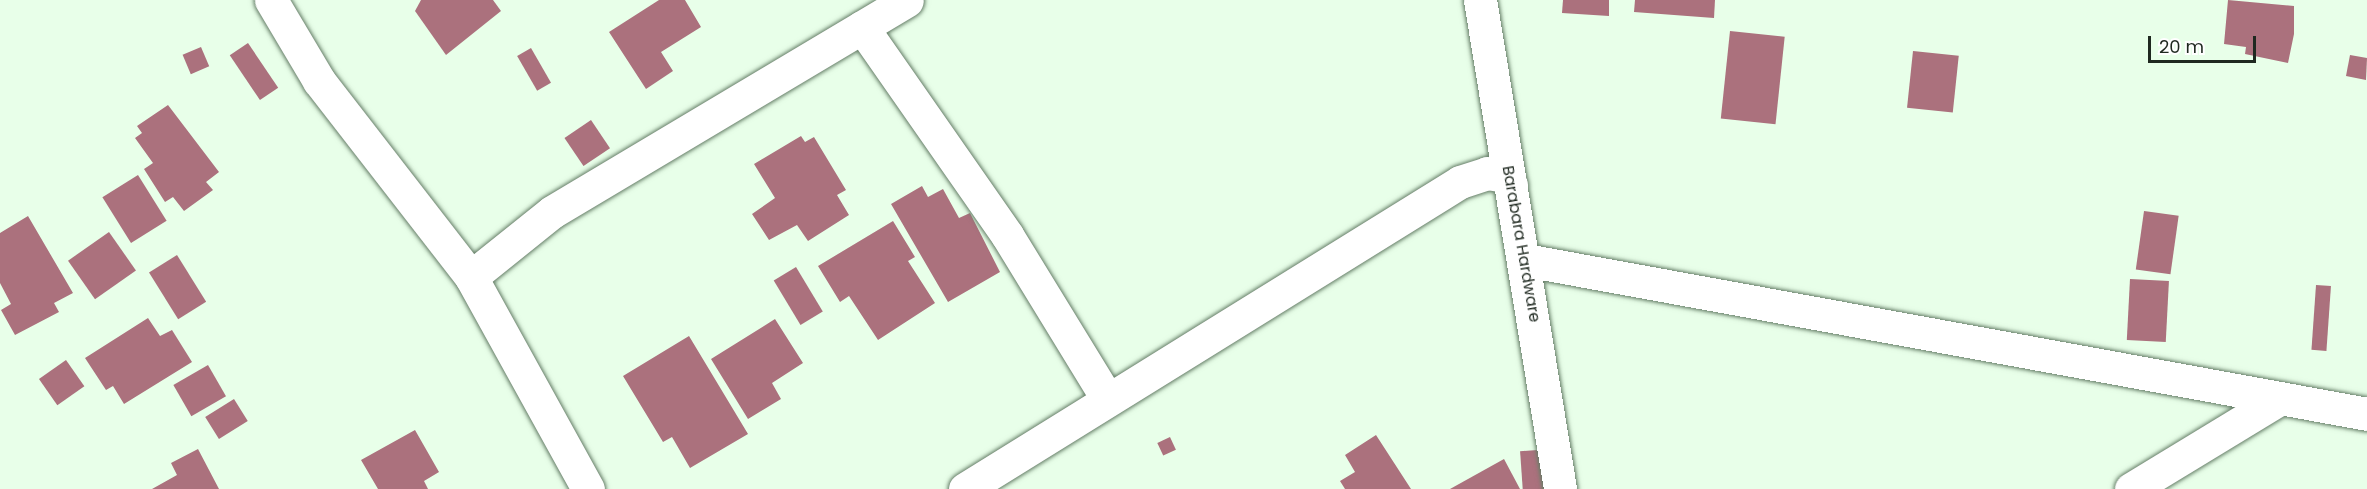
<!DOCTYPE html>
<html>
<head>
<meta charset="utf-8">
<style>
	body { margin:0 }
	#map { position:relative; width:2367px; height:489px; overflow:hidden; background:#e8ffe9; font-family:Poppins,sans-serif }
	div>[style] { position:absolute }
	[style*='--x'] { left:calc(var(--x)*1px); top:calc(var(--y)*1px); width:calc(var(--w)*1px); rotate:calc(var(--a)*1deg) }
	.building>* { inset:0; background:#ab717d; transform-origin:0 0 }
	.roads { filter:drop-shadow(0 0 2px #657e67) drop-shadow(0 0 2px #657e67) }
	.minor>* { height:33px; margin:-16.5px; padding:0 16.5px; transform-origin:16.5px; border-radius:16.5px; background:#fff }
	span { translate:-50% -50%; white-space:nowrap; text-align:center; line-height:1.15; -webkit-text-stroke:4.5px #fff; paint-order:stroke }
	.street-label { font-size:16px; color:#1f2920 }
	.scale { position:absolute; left:2148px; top:36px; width:108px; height:27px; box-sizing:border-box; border:3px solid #1f2920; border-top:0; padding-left:8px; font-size:18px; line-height:21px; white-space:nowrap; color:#1f2920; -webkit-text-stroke:4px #fff; paint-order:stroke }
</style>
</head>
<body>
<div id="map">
	<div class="building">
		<i style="clip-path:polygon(421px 0,493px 0,501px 11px,446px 55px,415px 11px)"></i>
		<i style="clip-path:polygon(659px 0,685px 0,701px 27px,661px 52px,673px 71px,646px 89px,609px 32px)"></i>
		<i style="clip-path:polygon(1563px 0,1609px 0,1609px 16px,1562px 13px)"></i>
		<i style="clip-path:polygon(1635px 0,1715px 0,1714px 18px,1634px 12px)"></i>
		<i style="clip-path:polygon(2228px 0,2294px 6px,2294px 34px,2288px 63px,2245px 54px,2246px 47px,2224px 44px)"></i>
		<i style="left:1730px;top:31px;width:55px;height:88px;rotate:6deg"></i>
		<i style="left:248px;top:43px;width:54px;height:22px;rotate:56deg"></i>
		<i style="left:201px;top:47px;width:21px;height:20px;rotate:67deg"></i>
		<i style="left:531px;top:48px;width:40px;height:16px;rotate:60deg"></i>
		<i style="left:1913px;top:51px;width:46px;height:57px;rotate:6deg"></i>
		<i style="clip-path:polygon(2350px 55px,2367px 58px,2366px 80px,2346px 76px)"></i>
		<i style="clip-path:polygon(168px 105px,219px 172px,206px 182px,213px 190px,184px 211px,173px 197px,165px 202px,144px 169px,153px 163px,135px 138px,142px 133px,137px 126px)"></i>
		<i style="left:591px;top:120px;width:34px;height:32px;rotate:56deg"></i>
		<i style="clip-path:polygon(801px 136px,805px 142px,814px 137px,846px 190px,837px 195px,849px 215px,808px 241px,797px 225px,769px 240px,752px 214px,775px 198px,754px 164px)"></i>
		<i style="left:138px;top:175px;width:54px;height:42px;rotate:58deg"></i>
		<i style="clip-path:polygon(922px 186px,928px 197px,943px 189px,959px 218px,970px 213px,1000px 272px,948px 302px,891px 204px)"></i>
		<i style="left:2144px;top:211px;width:35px;height:59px;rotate:8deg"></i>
		<i style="clip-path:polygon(28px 216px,73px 293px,54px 303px,59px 312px,15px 335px,1px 310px,11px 304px,0 283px,0 233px)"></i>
		<i style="clip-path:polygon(893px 221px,915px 257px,908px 261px,935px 303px,878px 340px,849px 296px,840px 302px,818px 266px)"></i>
		<i style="left:109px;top:232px;width:47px;height:50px;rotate:55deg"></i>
		<i style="left:177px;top:255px;width:55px;height:33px;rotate:58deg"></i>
		<i style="left:796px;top:267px;width:52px;height:26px;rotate:59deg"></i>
		<i style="left:2130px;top:279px;width:39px;height:61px;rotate:3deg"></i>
		<i style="left:2316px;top:285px;width:15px;height:65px;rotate:4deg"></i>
		<i style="clip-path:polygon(148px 318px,160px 336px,172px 330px,192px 362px,124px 404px,113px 386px,106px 390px,85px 358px)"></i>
		<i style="clip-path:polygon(775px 319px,803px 363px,772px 383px,781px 399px,748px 419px,711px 359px)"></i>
		<i style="clip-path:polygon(689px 336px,748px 434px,690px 468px,672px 437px,663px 442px,623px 376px)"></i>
		<i style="left:66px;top:360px;width:32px;height:33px;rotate:55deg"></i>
		<i style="left:208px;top:365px;width:36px;height:40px;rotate:60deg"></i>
		<i style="left:234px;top:399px;width:26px;height:34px;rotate:58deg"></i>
		<i style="clip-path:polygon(415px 430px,439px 472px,424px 481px,428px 489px,378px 489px,361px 460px)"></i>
		<i style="clip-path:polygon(1376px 435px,1411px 489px,1345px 489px,1340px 481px,1355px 472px,1345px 455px)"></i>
		<i style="left:1170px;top:437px;width:14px;height:14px;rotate:65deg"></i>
		<i style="clip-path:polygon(198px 449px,219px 489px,152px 489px,177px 475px,171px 463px)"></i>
		<i style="left:1551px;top:449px;width:40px;height:31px;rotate:86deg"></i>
		<i style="clip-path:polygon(1504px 459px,1520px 489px,1450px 489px)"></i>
	</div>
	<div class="roads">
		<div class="minor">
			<i style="--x:271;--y:0;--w:94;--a:59.3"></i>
			<i style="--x:319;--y:81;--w:248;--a:52.2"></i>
			<i style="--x:471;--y:277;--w:242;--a:61.1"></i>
			<i style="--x:1480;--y:0;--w:496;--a:80.7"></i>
			<i style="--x:862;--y:27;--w:254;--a:55.1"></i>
			<i style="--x:1007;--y:235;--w:193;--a:58.5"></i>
			<i style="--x:1525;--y:260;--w:856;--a:10.36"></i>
			<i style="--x:471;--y:277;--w:104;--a:-38.7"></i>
			<i style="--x:552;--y:212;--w:413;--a:-30.8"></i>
			<i style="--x:965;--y:489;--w:582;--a:-31.81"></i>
			<i style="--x:1460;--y:182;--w:28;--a:-18"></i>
			<i style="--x:1487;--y:173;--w:20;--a:9"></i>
			<i style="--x:1507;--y:176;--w:10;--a:66"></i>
			<i style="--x:2131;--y:489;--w:173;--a:-31.3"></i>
		</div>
	</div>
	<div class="street-label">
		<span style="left:1521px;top:244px;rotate:80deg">Barabara Hardware</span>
	</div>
	<div class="scale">20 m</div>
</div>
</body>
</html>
